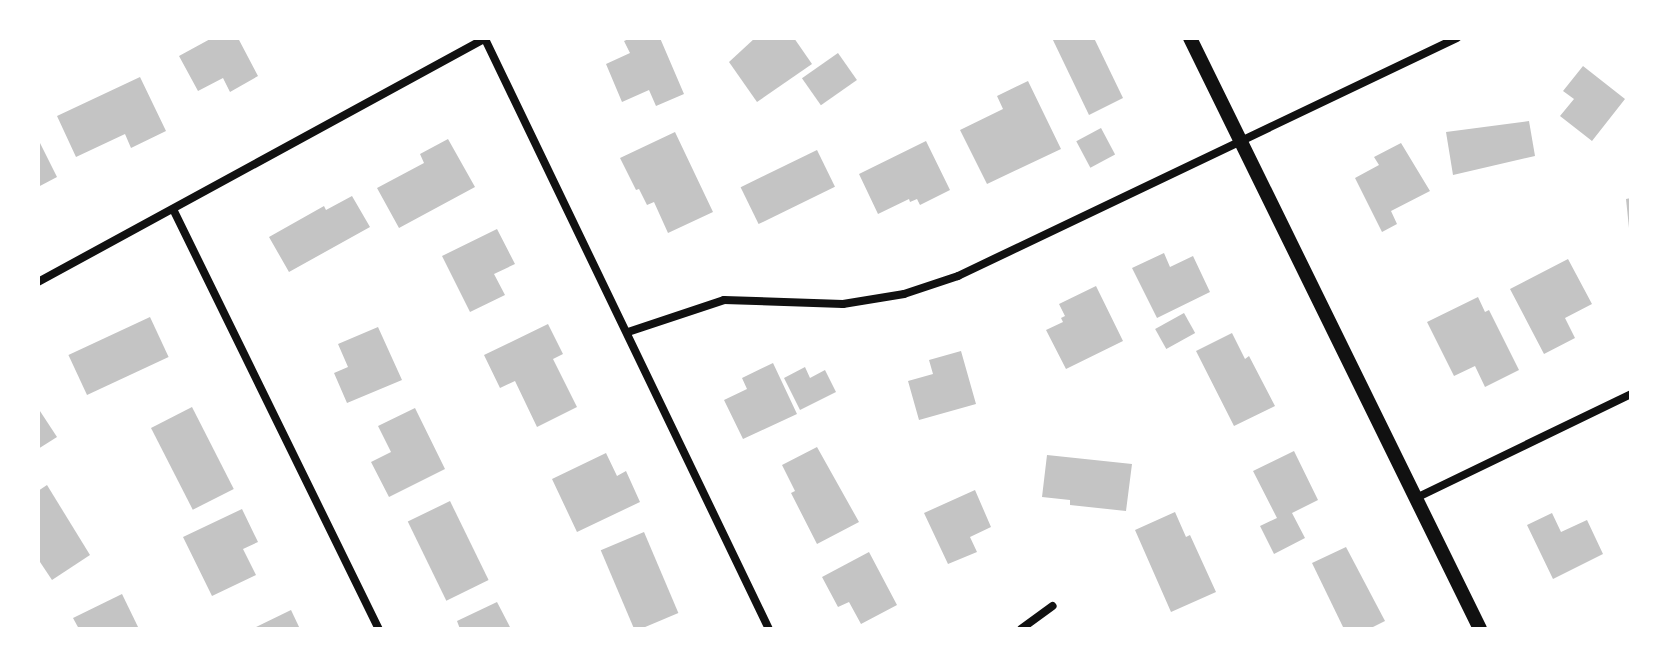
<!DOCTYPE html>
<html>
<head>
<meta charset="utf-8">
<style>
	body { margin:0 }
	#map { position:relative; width:1669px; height:667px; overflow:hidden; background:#fff; font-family:"Asap Condensed",sans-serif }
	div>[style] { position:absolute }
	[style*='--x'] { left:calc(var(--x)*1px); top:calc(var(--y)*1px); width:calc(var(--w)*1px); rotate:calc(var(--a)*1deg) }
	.building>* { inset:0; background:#c4c4c4; transform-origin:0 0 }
	.minor>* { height:8px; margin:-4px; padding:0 4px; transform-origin:4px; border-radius:4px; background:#111 }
	.tertiary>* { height:14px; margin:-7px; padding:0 7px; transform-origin:7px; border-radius:7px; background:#111 }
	span { translate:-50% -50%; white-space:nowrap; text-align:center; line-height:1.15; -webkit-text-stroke:7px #fff; paint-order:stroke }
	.frame { position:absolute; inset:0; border:40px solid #fff; pointer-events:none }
</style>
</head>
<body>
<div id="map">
	<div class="building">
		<i style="clip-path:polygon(212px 38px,238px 38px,258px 76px,230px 92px,223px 78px,198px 91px,179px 56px)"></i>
		<i style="clip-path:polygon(631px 38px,660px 38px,684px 94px,656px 106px,649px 90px,622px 102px,606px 64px,630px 53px,624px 41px)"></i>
		<i style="clip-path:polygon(755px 38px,794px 38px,812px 64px,757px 102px,729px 62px)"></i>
		<i style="clip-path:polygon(1052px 38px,1094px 38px,1123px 98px,1089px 115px)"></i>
		<i style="left:838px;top:53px;width:33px;height:44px;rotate:55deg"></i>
		<i style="clip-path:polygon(1583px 66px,1625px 99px,1592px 141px,1560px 116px,1574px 99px,1563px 91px)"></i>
		<i style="clip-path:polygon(140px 77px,166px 131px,131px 148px,125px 134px,76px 157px,57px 116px)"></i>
		<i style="clip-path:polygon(1028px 81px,1061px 149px,987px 184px,960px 130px,1003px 109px,997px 96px)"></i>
		<i style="clip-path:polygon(1529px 121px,1535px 156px,1453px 175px,1446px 132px)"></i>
		<i style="left:1101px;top:128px;width:30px;height:28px;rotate:62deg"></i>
		<i style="clip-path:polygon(675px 132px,713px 212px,668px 233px,654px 202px,647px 205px,639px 189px,636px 190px,620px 158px)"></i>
		<i style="clip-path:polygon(38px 139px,57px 177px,38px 187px)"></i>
		<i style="clip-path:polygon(448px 139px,475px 187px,399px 228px,377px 188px,424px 163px,420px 154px)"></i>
		<i style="clip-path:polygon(926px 141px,950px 190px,920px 205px,917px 199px,910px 202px,909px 199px,878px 214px,859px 174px)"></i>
		<i style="clip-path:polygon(1401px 143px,1430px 191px,1391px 211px,1397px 224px,1382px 232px,1355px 178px,1379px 165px,1374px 157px)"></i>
		<i style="left:817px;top:150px;width:41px;height:85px;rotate:64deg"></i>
		<i style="clip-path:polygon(352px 196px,370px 227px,289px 272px,269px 237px,324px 206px,326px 210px)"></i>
		<i style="clip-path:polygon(1631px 198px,1631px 228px,1629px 228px,1626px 199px)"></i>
		<i style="clip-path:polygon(497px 229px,515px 264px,494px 274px,505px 295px,470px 312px,442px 256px)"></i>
		<i style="clip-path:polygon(1164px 253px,1170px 267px,1193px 256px,1210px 292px,1157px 318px,1132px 268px)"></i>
		<i style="clip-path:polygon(1568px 259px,1592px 304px,1565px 318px,1575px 338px,1544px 354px,1510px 289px)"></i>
		<i style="clip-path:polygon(1096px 286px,1123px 341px,1066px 369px,1046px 330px,1063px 322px,1061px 318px,1065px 316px,1059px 304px)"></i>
		<i style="clip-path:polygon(1478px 297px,1485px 312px,1489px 310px,1519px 370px,1485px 387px,1475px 366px,1454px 376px,1427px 322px)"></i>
		<i style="left:1184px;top:313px;width:23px;height:33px;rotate:61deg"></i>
		<i style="left:150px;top:317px;width:44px;height:90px;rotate:65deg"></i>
		<i style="clip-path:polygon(548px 324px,563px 354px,553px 359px,577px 407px,537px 427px,515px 381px,500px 388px,484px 355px)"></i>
		<i style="clip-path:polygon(378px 327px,402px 380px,347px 403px,334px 373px,348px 367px,338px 344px)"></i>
		<i style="clip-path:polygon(1232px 333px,1245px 359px,1249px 356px,1275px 406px,1234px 426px,1196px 351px)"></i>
		<i style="clip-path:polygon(961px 351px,976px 404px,919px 420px,908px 381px,933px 374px,929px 360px)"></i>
		<i style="clip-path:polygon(773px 363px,797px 414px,743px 439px,724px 400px,747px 389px,742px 378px)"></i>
		<i style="clip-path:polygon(805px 367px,810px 378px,825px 370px,836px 392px,800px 410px,784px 378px)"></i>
		<i style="left:192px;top:407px;width:92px;height:46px;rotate:63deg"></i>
		<i style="clip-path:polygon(38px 408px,57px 437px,38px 449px)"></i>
		<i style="clip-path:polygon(415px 408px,445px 469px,389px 497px,371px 462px,391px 452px,378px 426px)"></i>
		<i style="clip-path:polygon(817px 447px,859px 522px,817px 544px,791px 493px,795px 491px,782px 465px)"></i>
		<i style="clip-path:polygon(1294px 451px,1318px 500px,1292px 513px,1305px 538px,1274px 554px,1260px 526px,1277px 518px,1253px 471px)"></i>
		<i style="clip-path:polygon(606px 453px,617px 476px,626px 471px,640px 502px,577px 532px,552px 479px)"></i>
		<i style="clip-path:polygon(1047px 455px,1132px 464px,1126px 511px,1070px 505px,1070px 500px,1042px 497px)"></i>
		<i style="clip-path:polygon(47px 485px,90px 555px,52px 580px,38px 559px,38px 491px)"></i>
		<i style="clip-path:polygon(975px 490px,991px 527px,970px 537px,977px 552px,948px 564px,924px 513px)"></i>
		<i style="left:450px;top:501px;width:88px;height:47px;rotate:64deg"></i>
		<i style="clip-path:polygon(242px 509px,258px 542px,243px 549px,256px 575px,212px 596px,183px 537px)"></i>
		<i style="clip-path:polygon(1175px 512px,1186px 537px,1190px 535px,1216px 592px,1171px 612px,1135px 530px)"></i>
		<i style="clip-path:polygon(1552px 513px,1561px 532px,1587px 520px,1603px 554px,1553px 579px,1527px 525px)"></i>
		<i style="left:644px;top:532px;width:88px;height:47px;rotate:67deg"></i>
		<i style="clip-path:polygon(1346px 547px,1385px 621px,1369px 629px,1344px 629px,1312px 563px)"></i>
		<i style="clip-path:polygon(869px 552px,897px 605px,861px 624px,849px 602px,838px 607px,822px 577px)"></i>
		<i style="clip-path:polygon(122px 594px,139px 629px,79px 629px,73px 618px)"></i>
		<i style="clip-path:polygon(497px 602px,511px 629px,460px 629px,457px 621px)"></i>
		<i style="clip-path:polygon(291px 610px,300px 629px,252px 629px)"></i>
	</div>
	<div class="minor">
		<i style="--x:485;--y:39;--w:655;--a:64.3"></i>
		<i style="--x:173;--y:209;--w:468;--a:63.9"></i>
		<i style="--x:38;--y:282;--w:510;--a:-28.57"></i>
		<i style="--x:628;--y:332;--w:101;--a:-18.4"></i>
		<i style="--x:724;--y:300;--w:119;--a:1.9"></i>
		<i style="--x:843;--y:304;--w:62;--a:-9.3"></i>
		<i style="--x:904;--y:294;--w:57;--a:-18.4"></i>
		<i style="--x:958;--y:276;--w:553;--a:-25.5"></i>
		<i style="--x:1416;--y:498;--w:239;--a:-25.8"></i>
		<i style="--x:1021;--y:629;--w:39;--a:-36"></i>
	</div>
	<div class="tertiary">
		<i style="--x:1190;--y:38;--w:658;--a:63.86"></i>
	</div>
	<div class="frame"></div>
</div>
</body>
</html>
